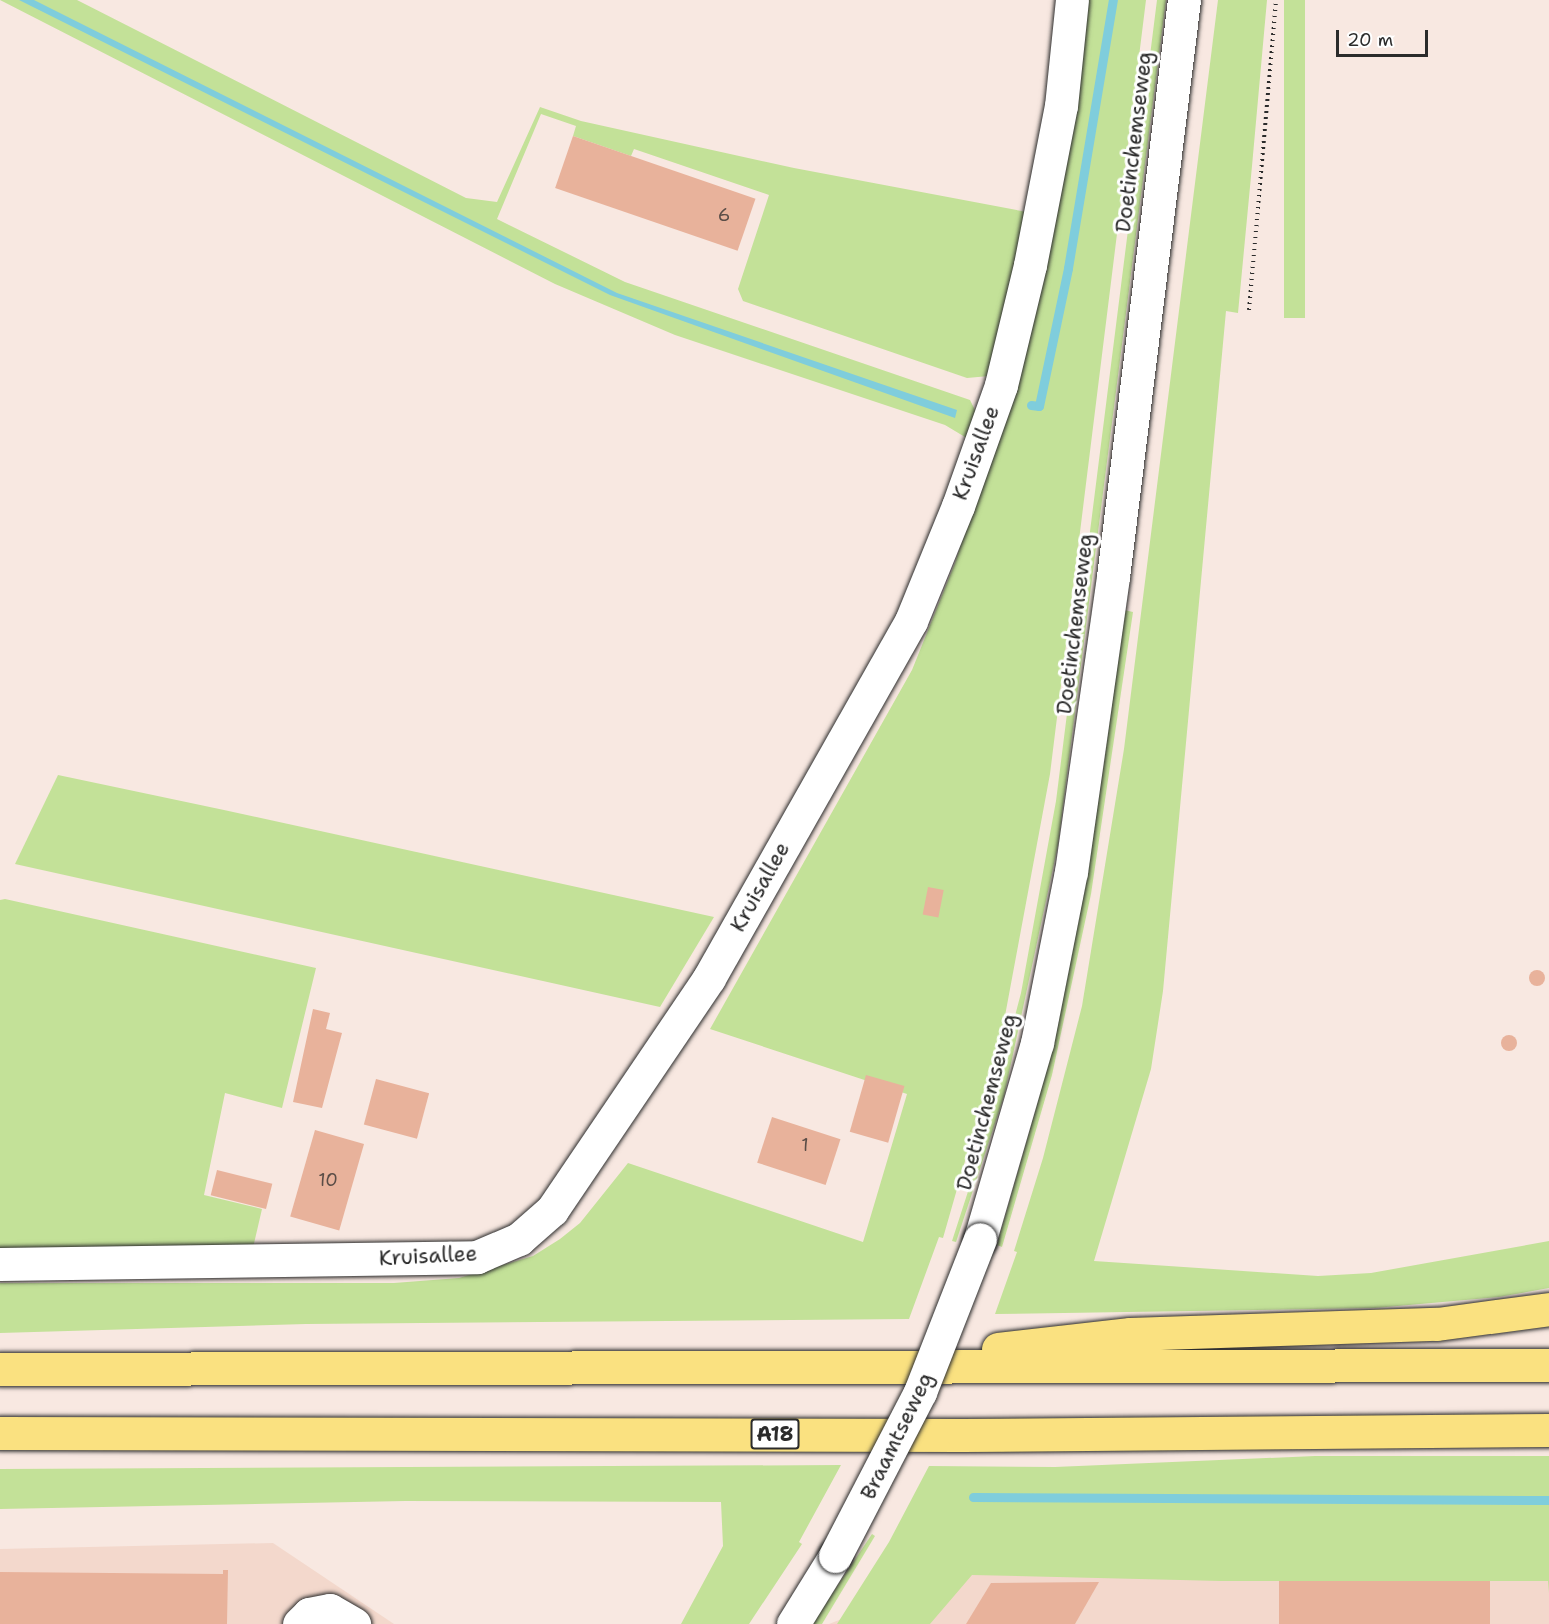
<!DOCTYPE html>
<html>
<head>
<meta charset="utf-8">
<style>
	body { margin:0 }
	#map { position:relative; width:1549px; height:1624px; overflow:hidden; background:#f8e8e1; font-family:"Shantell Sans",sans-serif }
	div>[style] { position:absolute }
	[style*='--x'] { left:calc(var(--x)*1px); top:calc(var(--y)*1px); width:calc(var(--w)*1px); rotate:calc(var(--a)*1deg) }
	.built>* { inset:0; background:#f3d8cc }
	.green>* { inset:0; background:#c3e198; transform-origin:0 0 }
	.water>* { inset:0; background:#7fcddc }
	.stream>* { height:9px; margin:-4.5px; padding:0 4.5px; transform-origin:4.5px; border-radius:4.5px; background:#7fcddc }
	.building>* { inset:0; background:#e8b29b; transform-origin:0 0 }
	.round { border-radius:50% }
	.path>* { height:4px; margin-top:-2px; transform-origin:0; background:repeating-linear-gradient(90deg,#2b2b2b 0 1.5px,transparent 0 6px) }
	.roads { filter:drop-shadow(0 0 2px #2b2b2b) drop-shadow(0 0 2px #2b2b2b) }
	.minor>* { height:33px; margin:-16.5px; padding:0 16.5px; transform-origin:16.5px; border-radius:16.5px; background:#fff }
	.highway>* { height:33px; margin:-16.5px; padding:0 16.5px; transform-origin:16.5px; border-radius:16.5px; background:#fae180 }
	.bridges { filter:drop-shadow(0 0 2px #2b2b2b) drop-shadow(0 0 2px #2b2b2b) }
	.minor-bridge>* { height:33px; margin:-16.5px; padding:0 16.5px; transform-origin:16.5px; border-radius:16.5px; background:#fff }
	span { translate:-50% -50%; white-space:nowrap; text-align:center; line-height:1.15; -webkit-text-stroke:6px #fff; paint-order:stroke }
	.number-label { font-size:18px; color:#5a4d47 }
	.number-label span { -webkit-text-stroke-width:0 }
	.shield-label span { padding:2px 4px; background:#fff; border:2px solid; border-radius:4px; -webkit-text-stroke-width:0 }
	.shield-label { font-size:20px; color:#2b2b2b; font-weight:700 }
	.street-label { font-size:21px; color:#2b2b2b }
	.scale { position:absolute; left:1336px; top:30px; width:92px; height:27px; box-sizing:border-box; border:3px solid #2b2b2b; border-top:0; padding-left:8px; font-size:18px; line-height:21px; white-space:nowrap; color:#2b2b2b; -webkit-text-stroke:4px #fff; paint-order:stroke }
</style>
</head>
<body>
<div id="map">
	<div class="built">
		<i style="clip-path:polygon(1549px 1507px,1549px 1624px,829px 1624px,957px 1573px)"></i>
		<i style="clip-path:polygon(273px 1543px,394px 1624px,0 1624px,0 1549px)"></i>
	</div>
	<div class="green">
		<i style="clip-path:polygon(0 0,77px 0,466px 198px,497px 202px,540px 107px,581px 121px,794px 168px,1032px 213px,989px 376px,967px 378px,743px 301px,738px 289px,769px 195px,634px 149px,631px 156px,573px 136px,576px 126px,541px 114px,497px 219px,625px 282px,970px 400px,977px 414px,970px 440px,945px 425px,675px 335px,555px 284px)"></i>
		<i style="clip-path:polygon(1082px 0,1146px 0,1050px 774px,1002px 1032px,943px 1238px,939px 1237px,909px 1319px,306px 1324px,0 1333px,0 1283px,394px 1283px,459px 1278px,533px 1256px,560px 1239px,580px 1223px,628px 1163px,863px 1242px,907px 1094px,710px 1029px,912px 670px,955px 563px,977px 495px)"></i>
		<i style="clip-path:polygon(1157px 0,1166px 0,1058px 845px,1004px 1096px,956px 1242px,952px 1241px,973px 1176px,1021px 993px,1056px 801px)"></i>
		<i style="clip-path:polygon(1218px 0,1267px 0,1252px 166px,1238px 313px,1226px 311px,1163px 991px,1151px 1069px,1094px 1261px,1318px 1276px,1371px 1273px,1549px 1241px,1549px 1288px,1499px 1297px,1375px 1308px,995px 1314px,1017px 1252px,1014px 1251px,1043px 1158px,1082px 1006px,1124px 749px)"></i>
		<i style="left:1284px;top:0;width:21px;height:318px"></i>
		<i style="clip-path:polygon(1124px 610px,1133px 612px,1091px 894px,1052px 1075px,1002px 1247px,997px 1245px,1038px 1101px,1077px 927px,1103px 770px)"></i>
		<i style="clip-path:polygon(58px 775px,224px 810px,714px 917px,660px 1007px,15px 864px)"></i>
		<i style="clip-path:polygon(5px 899px,316px 968px,282px 1108px,225px 1093px,204px 1195px,262px 1209px,252px 1252px,0 1251px,0 900px)"></i>
		<i style="clip-path:polygon(1315px 1456px,1549px 1456px,1549px 1593px,1548px 1581px,1221px 1581px,972px 1575px,930px 1624px,837px 1624px,889px 1542px,929px 1466px,1055px 1467px)"></i>
		<i style="clip-path:polygon(841px 1465px,799px 1542px,802px 1544px,749px 1624px,681px 1624px,723px 1546px,721px 1502px,405px 1501px,0 1509px,0 1469px)"></i>
		<i style="clip-path:polygon(872px 1534px,875px 1536px,822px 1624px,812px 1624px)"></i>
	</div>
	<div class="water">
		<i style="clip-path:polygon(19px 0,34px 0,617px 293px,957px 410px,955px 418px,610px 295px)"></i>
	</div>
	<div class="stream">
		<i style="--x:1031;--y:405;--w:8;--a:7"></i>
		<i style="--x:1039;--y:406;--w:141;--a:-78.1"></i>
		<i style="--x:1068;--y:268;--w:272;--a:-80.5"></i>
		<i style="--x:973;--y:1497;--w:576;--a:0.3"></i>
	</div>
	<div class="building">
		<i style="left:573px;top:136px;width:193px;height:55px;rotate:19deg"></i>
		<i style="left:928px;top:887px;width:16px;height:28px;rotate:11deg"></i>
		<i class="round" style="left:1529px;top:970px;width:16px;height:16px"></i>
		<i style="clip-path:polygon(313px 1009px,330px 1013px,326px 1029px,342px 1033px,322px 1108px,293px 1102px)"></i>
		<i class="round" style="left:1501px;top:1035px;width:16px;height:16px"></i>
		<i style="left:866px;top:1075px;width:40px;height:59px;rotate:16deg"></i>
		<i style="left:376px;top:1079px;width:55px;height:47px;rotate:15deg"></i>
		<i style="left:772px;top:1117px;width:72px;height:48px;rotate:18deg"></i>
		<i style="left:315px;top:1130px;width:51px;height:90px;rotate:16deg"></i>
		<i style="left:217px;top:1170px;width:57px;height:26px;rotate:14deg"></i>
		<i style="clip-path:polygon(223px 1570px,228px 1570px,227px 1624px,0 1624px,0 1572px,223px 1574px)"></i>
		<i style="left:1279px;top:1581px;width:211px;height:43px"></i>
		<i style="clip-path:polygon(1099px 1582px,1075px 1624px,966px 1624px,991px 1583px)"></i>
	</div>
	<div class="path">
		<i style="--x:1249;--y:310;--w:311;--a:-85"></i>
	</div>
	<div class="roads">
		<div class="minor">
			<i style="--x:980;--y:1239;--w:204;--a:-73.8"></i>
			<i style="--x:1037;--y:1043;--w:174;--a:-78.8"></i>
			<i style="--x:1071;--y:872;--w:298;--a:-81.9"></i>
			<i style="--x:1113;--y:577;--w:581;--a:-82.99"></i>
			<i style="--x:0;--y:1264;--w:477;--a:-0.8"></i>
			<i style="--x:477;--y:1257;--w:46;--a:-23.2"></i>
			<i style="--x:519;--y:1239;--w:44;--a:-41.3"></i>
			<i style="--x:552;--y:1210;--w:280;--a:-55.9"></i>
			<i style="--x:709;--y:978;--w:410;--a:-60.5"></i>
			<i style="--x:911;--y:621;--w:124;--a:-67.8"></i>
			<i style="--x:958;--y:506;--w:128;--a:-70.4"></i>
			<i style="--x:1001;--y:385;--w:123;--a:-76.4"></i>
			<i style="--x:1030;--y:265;--w:162;--a:-79"></i>
			<i style="--x:1061;--y:106;--w:107;--a:-84.1"></i>
			<i style="--x:299;--y:1624;--w:14;--a:-45"></i>
			<i style="--x:309;--y:1614;--w:21;--a:-11"></i>
			<i style="--x:330;--y:1610;--w:28;--a:30"></i>
			<i style="--x:793;--y:1624;--w:80;--a:-58.3"></i>
		</div>
		<div class="highway">
			<i style="--x:998;--y:1349;--w:133;--a:-6.5"></i>
			<i style="--x:1130;--y:1334;--w:307;--a:-1.9"></i>
			<i style="--x:1437;--y:1324;--w:113;--a:-7.6"></i>
			<i style="--x:0;--y:1369;--w:1549;--a:-0.15"></i>
			<i style="--x:0;--y:1433;--w:963;--a:0.12"></i>
			<i style="--x:963;--y:1435;--w:586;--a:-0.49"></i>
		</div>
	</div>
	<div class="bridges">
		<div class="minor-bridge">
			<i style="--x:835;--y:1556;--w:185;--a:-62.6"></i>
			<i style="--x:920;--y:1392;--w:164;--a:-68.6"></i>
		</div>
	</div>
	<div class="number-label">
		<span style="left:724px;top:215px">6</span>
		<span style="left:805px;top:1145px">1</span>
		<span style="left:328px;top:1180px">10</span>
	</div>
	<div class="shield-label">
		<span style="left:775px;top:1434px">A18</span>
	</div>
	<div class="street-label">
		<span style="left:1134px;top:142px;rotate:-83deg">Doetinchemseweg</span>
		<span style="left:976px;top:453px;rotate:-70deg">Kruisallee</span>
		<span style="left:1075px;top:624px;rotate:-83deg">Doetinchemseweg</span>
		<span style="left:760px;top:887px;rotate:-61deg">Kruisallee</span>
		<span style="left:987px;top:1102px;rotate:-75deg">Doetinchemseweg</span>
		<span style="left:428px;top:1256px;rotate:-3deg">Kruisallee</span>
		<span style="left:897px;top:1436px;rotate:-64deg">Braamtseweg</span>
	</div>
	<div class="scale">20 m</div>
</div>
</body>
</html>
